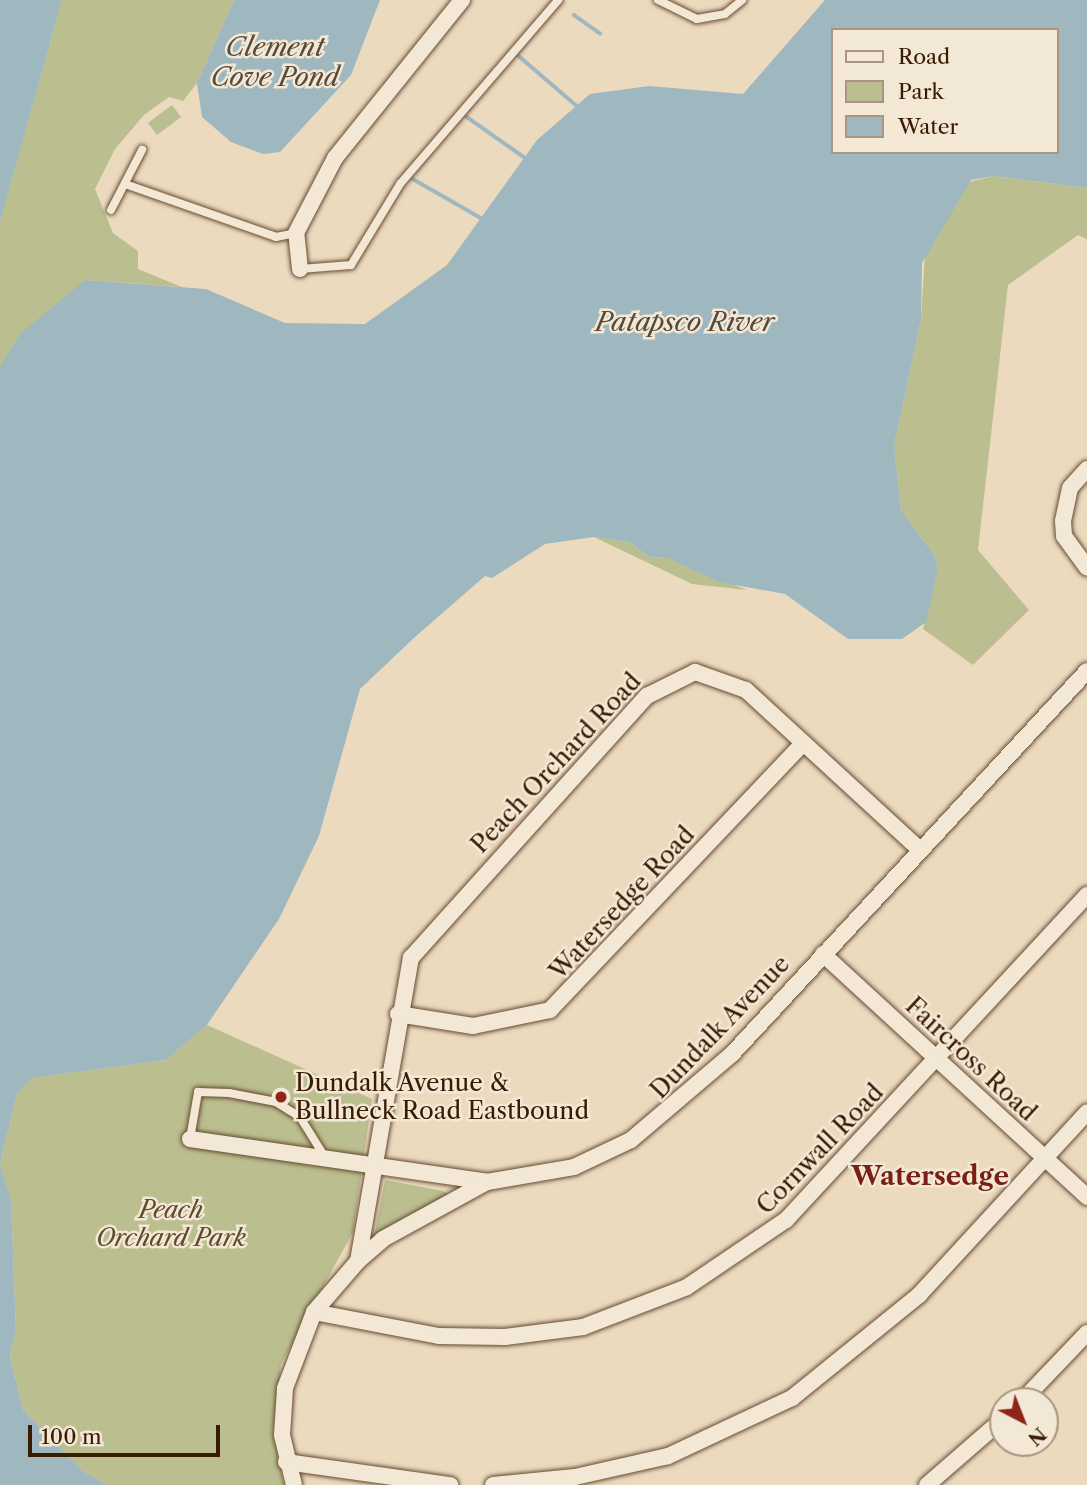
<!DOCTYPE html>
<html>
<head>
<meta charset="utf-8">
<style>
	body { margin:0 }
	#map { position:relative; width:1087px; height:1485px; overflow:hidden; background:#ecdabf; font-family:"Libre Caslon Text",serif }
	div>[style] { position:absolute }
	[style*='--x'] { left:calc(var(--x)*1px); top:calc(var(--y)*1px); width:calc(var(--w)*1px); rotate:calc(var(--a)*1deg) }
	.green>* { inset:0; background:#bbbe8f; transform-origin:0 0 }
	.water>* { inset:0; background:#9fb7be }
	.stream>* { height:3.5px; margin:-1.75px; padding:0 1.75px; transform-origin:1.75px; border-radius:1.75px; background:#9fb7be }
	.roads { filter:drop-shadow(0 0 2px #664b31) drop-shadow(0 0 2px #664b31) }
	.lane>* { height:8px; margin:-4px; padding:0 4px; transform-origin:4px; border-radius:4px; background:#f3e7d5 }
	.street>* { height:16px; margin:-8px; padding:0 8px; transform-origin:8px; border-radius:8px; background:#f3e7d5 }
	.dots>* { width:19px; height:19px; translate:-50% -50%; box-sizing:border-box; border:4px solid #f3e7d5; border-radius:50% }
	span { translate:-50% -50%; white-space:nowrap; text-align:center; line-height:1.15; -webkit-text-stroke:5px #f3e7d5; paint-order:stroke }
	.street-label { font-size:24px; color:#391b02 }
	.poi-label { font-size:24px; color:#391b02 }
	.left { translate:0 -50%; text-align:left }
	.park-label { font-size:24px; color:#604c2c; font-style:italic }
	.water-label { font-size:26px; color:#584a3a; font-style:italic }
	.neighbourhood-label { font-size:26px; color:#7a1f14; font-weight:700 }
	.legend { position:absolute; left:831px; top:28px; width:228px; height:126px; box-sizing:border-box; background:#f3e7d5; border:2px solid #a99581; margin:0; padding:9px 12px; list-style:none; font-size:21px; color:#391b02 }
	.legend li { display:flex; align-items:center; gap:14px; height:35px }
	.legend b { width:35px; border:2px solid #a99581 }
	.north { position:absolute; left:989px; top:1387px; width:70px; height:70px; box-sizing:border-box; background:#f3e7d5; border:2px solid #a99581; border-radius:50%; rotate:138deg; font-size:19px; font-weight:700; line-height:28px; text-align:center; color:#391b02 }
	.north::after { content:''; display:block; margin:auto; width:24px; height:32px; background:#8f2418; clip-path:polygon(50% 0,100% 100%,50% 72%,0 100%) }
	.scale { position:absolute; left:28px; top:1425px; width:192px; height:32px; box-sizing:border-box; border:4px solid #391b02; border-top:0; padding-left:9px; font-size:21px; line-height:24px; white-space:nowrap; color:#391b02; -webkit-text-stroke:5px #f3e7d5; paint-order:stroke }
</style>
</head>
<body>
<div id="map">
	<div class="green">
		<i style="clip-path:polygon(62px 0,234px 0,197px 83px,183px 101px,169px 97px,144px 115px,115px 149px,95px 189px,113px 233px,138px 251px,138px 269px,182px 287px,85px 280px,0 367px,0 221px)"></i>
		<i style="left:172px;top:105px;width:15px;height:30px;rotate:53deg"></i>
		<i style="clip-path:polygon(994px 176px,1087px 188px,1087px 239px,1078px 235px,1008px 285px,978px 550px,1029px 610px,973px 665px,923px 629px,938px 570px,935px 556px,901px 510px,894px 446px,921px 320px,925px 253px,964px 183px)"></i>
		<i style="clip-path:polygon(594px 537px,629px 542px,649px 557px,668px 558px,747px 590px,692px 584px)"></i>
		<i style="clip-path:polygon(207px 1025px,372px 1099px,353px 1232px,281px 1364px,273px 1433px,284px 1485px,108px 1485px,83px 1471px,23px 1410px,10px 1354px,16px 1331px,11px 1201px,0 1164px,17px 1093px,31px 1078px,166px 1060px)"></i>
		<i style="clip-path:polygon(385px 1180px,443px 1191px,448px 1194px,373px 1242px)"></i>
	</div>
	<div class="water">
		<i style="clip-path:polygon(0 0,62px 0,0 222px)"></i>
		<i style="clip-path:polygon(234px 0,380px 0,351px 75px,280px 152px,263px 154px,231px 142px,202px 117px,197px 83px)"></i>
		<i style="clip-path:polygon(evenodd,825px 0,1087px 0,1087px 188px,994px 176px,971px 180px,922px 263px,921px 320px,894px 446px,901px 510px,935px 556px,938px 570px,926px 622px,902px 639px,848px 639px,785px 594px,719px 582px,668px 558px,649px 557px,629px 542px,594px 537px,545px 544px,492px 578px,485px 576px,415px 637px,360px 689px,319px 836px,279px 919px,207px 1025px,166px 1060px,32px 1078px,17px 1093px,0 1164px,11px 1200px,16px 1331px,10px 1355px,23px 1410px,83px 1471px,108px 1485px,0 1485px,0 367px,20px 334px,85px 280px,206px 289px,285px 323px,365px 324px,447px 265px,537px 140px,590px 94px,649px 86px,743px 94px,825px 0,833px 30px,1057px 30px,1057px 152px,833px 152px,833px 30px)"></i>
	</div>
	<div class="stream">
		<i style="--x:574;--y:15;--w:32;--a:35"></i>
		<i style="--x:519;--y:56;--w:75;--a:40.7"></i>
		<i style="--x:467;--y:117;--w:70;--a:35.1"></i>
		<i style="--x:413;--y:179;--w:78;--a:29.8"></i>
	</div>
	<div class="roads">
		<div class="lane">
			<i style="--x:658;--y:0;--w:43;--a:26"></i>
			<i style="--x:697;--y:19;--w:28;--a:-10"></i>
			<i style="--x:725;--y:14;--w:22;--a:-39"></i>
			<i style="--x:125;--y:184;--w:160;--a:19.3"></i>
			<i style="--x:276;--y:237;--w:20;--a:-11"></i>
			<i style="--x:111;--y:210;--w:68;--a:-62.7"></i>
			<i style="--x:300;--y:269;--w:51;--a:-4.5"></i>
			<i style="--x:351;--y:265;--w:95;--a:-58.8"></i>
			<i style="--x:400;--y:184;--w:243;--a:-49.3"></i>
			<i style="--x:190;--y:1139;--w:48;--a:-80.3"></i>
			<i style="--x:198;--y:1092;--w:31;--a:2"></i>
			<i style="--x:229;--y:1093;--w:48;--a:10.8"></i>
			<i style="--x:276;--y:1102;--w:28;--a:32"></i>
			<i style="--x:300;--y:1117;--w:49;--a:58.2"></i>
		</div>
		<div class="street">
			<i style="--x:300;--y:269;--w:36;--a:-96"></i>
			<i style="--x:296;--y:233;--w:85;--a:-62.5"></i>
			<i style="--x:335;--y:158;--w:203;--a:-51.2"></i>
			<i style="--x:1087;--y:469;--w:25;--a:132"></i>
			<i style="--x:1070;--y:488;--w:34;--a:102"></i>
			<i style="--x:1063;--y:521;--w:15;--a:86"></i>
			<i style="--x:1064;--y:536;--w:39;--a:54"></i>
			<i style="--x:823;--y:954;--w:359;--a:42.6"></i>
			<i style="--x:398;--y:1014;--w:76;--a:9.1"></i>
			<i style="--x:473;--y:1026;--w:79;--a:-11.7"></i>
			<i style="--x:550;--y:1010;--w:368;--a:-46.5"></i>
			<i style="--x:190;--y:1139;--w:300;--a:8.2"></i>
			<i style="--x:487;--y:1182;--w:88;--a:-9.8"></i>
			<i style="--x:574;--y:1167;--w:63;--a:-25.3"></i>
			<i style="--x:631;--y:1140;--w:133;--a:-40.4"></i>
			<i style="--x:732;--y:1054;--w:522;--a:-47.17"></i>
			<i style="--x:358;--y:1261;--w:33;--a:-41"></i>
			<i style="--x:383;--y:1239;--w:119;--a:-28.7"></i>
			<i style="--x:314;--y:1312;--w:127;--a:10.9"></i>
			<i style="--x:439;--y:1336;--w:66;--a:0.9"></i>
			<i style="--x:505;--y:1337;--w:79;--a:-7.3"></i>
			<i style="--x:583;--y:1327;--w:111;--a:-21"></i>
			<i style="--x:687;--y:1287;--w:120;--a:-34.1"></i>
			<i style="--x:786;--y:1220;--w:443;--a:-47.2"></i>
			<i style="--x:1022;--y:1401;--w:94;--a:-46.3"></i>
			<i style="--x:286;--y:1462;--w:166;--a:8"></i>
			<i style="--x:294;--y:1485;--w:51;--a:-103.5"></i>
			<i style="--x:282;--y:1435;--w:47;--a:-86.3"></i>
			<i style="--x:285;--y:1388;--w:81;--a:-69.1"></i>
			<i style="--x:314;--y:1312;--w:67;--a:-49.2"></i>
			<i style="--x:358;--y:1261;--w:308;--a:-80.1"></i>
			<i style="--x:411;--y:958;--w:353;--a:-48"></i>
			<i style="--x:647;--y:696;--w:54;--a:-26.6"></i>
			<i style="--x:695;--y:672;--w:54;--a:19.4"></i>
			<i style="--x:746;--y:690;--w:235;--a:42.6"></i>
			<i style="--x:493;--y:1485;--w:82;--a:-5.6"></i>
			<i style="--x:575;--y:1477;--w:95;--a:-12.7"></i>
			<i style="--x:668;--y:1456;--w:137;--a:-25.1"></i>
			<i style="--x:792;--y:1398;--w:164;--a:-39"></i>
			<i style="--x:919;--y:1295;--w:248;--a:-47.4"></i>
			<i style="--x:927;--y:1485;--w:101;--a:-41"></i>
		</div>
	</div>
	<div class="dots">
		<i style="left:281px;top:1097px;background:#8f2418"></i>
	</div>
	<div class="street-label">
		<span style="left:556px;top:763px;rotate:-47deg">Peach Orchard Road</span>
		<span style="left:622px;top:903px;rotate:-47deg">Watersedge Road</span>
		<span style="left:720px;top:1027px;rotate:-46deg">Dundalk Avenue</span>
		<span style="left:971px;top:1059px;rotate:43deg">Faircross Road</span>
		<span style="left:820px;top:1149px;rotate:-46deg">Cornwall Road</span>
	</div>
	<div class="poi-label">
		<span class="left" style="left:295px;top:1097px">Dundalk Avenue &amp;<br>Bullneck Road Eastbound</span>
	</div>
	<div class="park-label">
		<span style="left:171px;top:1224px">Peach<br>Orchard Park</span>
	</div>
	<div class="water-label">
		<span style="left:275px;top:63px">Clement<br>Cove Pond</span>
		<span style="left:685px;top:323px">Patapsco River</span>
	</div>
	<div class="neighbourhood-label">
		<span style="left:930px;top:1177px">Watersedge</span>
	</div>
	<ul class="legend">
	<li><b style="height:9px;background:#f3e7d5"></b>Road</li>
	<li><b style="height:19px;background:#bbbe8f"></b>Park</li>
	<li><b style="height:19px;background:#9fb7be"></b>Water</li>
	</ul>
	<div class="north">N</div>
	<div class="scale">100 m</div>
</div>
</body>
</html>
